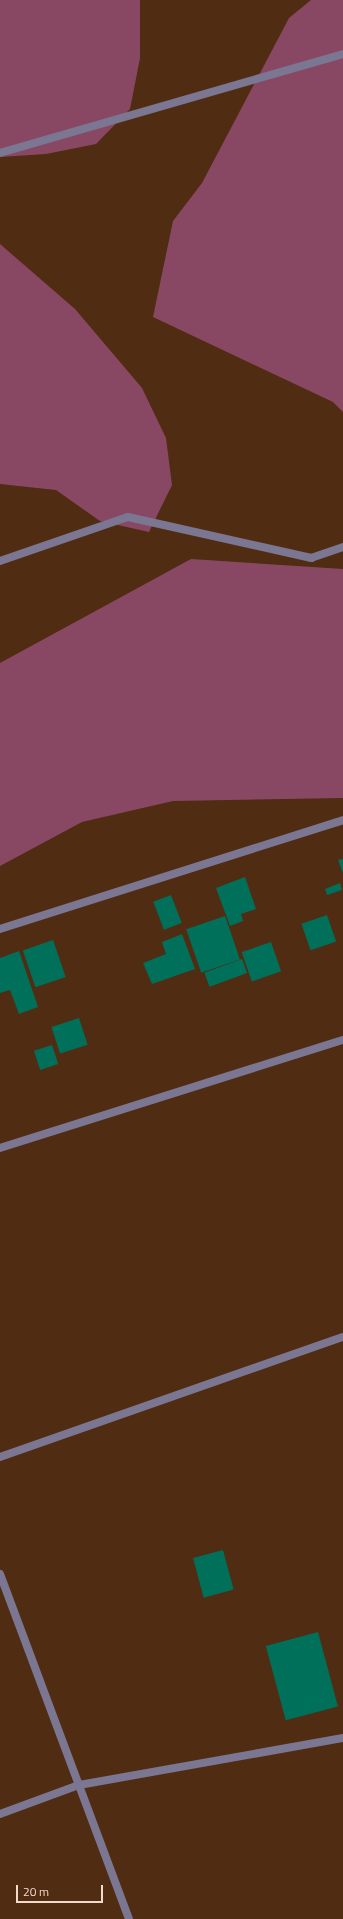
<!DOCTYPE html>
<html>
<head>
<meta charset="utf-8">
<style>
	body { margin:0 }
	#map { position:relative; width:343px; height:1919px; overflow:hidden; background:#502c12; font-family:"Titillium Web",sans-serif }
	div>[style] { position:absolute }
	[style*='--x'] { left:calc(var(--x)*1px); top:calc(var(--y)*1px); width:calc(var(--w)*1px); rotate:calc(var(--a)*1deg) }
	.forest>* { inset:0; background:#884864 }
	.building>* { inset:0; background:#00705b; transform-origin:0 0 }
	.service>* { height:8px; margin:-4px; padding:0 4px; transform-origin:4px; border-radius:4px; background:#7b7691 }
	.minor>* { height:8px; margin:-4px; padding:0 4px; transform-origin:4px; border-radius:4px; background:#7b7691 }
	span { translate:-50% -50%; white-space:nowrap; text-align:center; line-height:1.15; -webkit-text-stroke:3px #502c12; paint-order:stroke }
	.scale { position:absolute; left:16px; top:1885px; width:87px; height:18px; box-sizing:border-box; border:2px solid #f3dbcc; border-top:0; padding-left:5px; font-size:12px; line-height:14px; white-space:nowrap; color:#f3dbcc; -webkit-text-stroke:3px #502c12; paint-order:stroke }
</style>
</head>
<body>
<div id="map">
	<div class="forest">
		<i style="clip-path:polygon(0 0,140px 0,140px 58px,130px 109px,96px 144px,46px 154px,0 157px)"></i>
		<i style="clip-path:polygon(311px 0,343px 0,343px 412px,333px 402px,153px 317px,173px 221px,202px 183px,289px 18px)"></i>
		<i style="clip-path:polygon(0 244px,75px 309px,142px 388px,166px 438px,172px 485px,149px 532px,100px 521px,56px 490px,0 484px)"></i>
		<i style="clip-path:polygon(191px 559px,343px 569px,343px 798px,173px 801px,82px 822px,0 866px,0 663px)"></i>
	</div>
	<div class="building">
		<i style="clip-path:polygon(343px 859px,343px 873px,338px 860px)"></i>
		<i style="clip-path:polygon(245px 877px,256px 909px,241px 914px,243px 921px,230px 926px,216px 888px)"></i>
		<i style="clip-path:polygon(340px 883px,342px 890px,327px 895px,325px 889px)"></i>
		<i style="left:171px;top:895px;width:30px;height:19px;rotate:69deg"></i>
		<i style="left:327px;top:915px;width:28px;height:27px;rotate:71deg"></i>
		<i style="left:225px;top:916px;width:46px;height:41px;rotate:71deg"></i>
		<i style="clip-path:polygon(182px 934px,195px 969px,152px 984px,143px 963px,166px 954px,162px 942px)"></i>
		<i style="left:53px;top:940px;width:39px;height:32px;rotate:71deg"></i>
		<i style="left:271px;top:942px;width:31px;height:31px;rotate:71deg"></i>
		<i style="clip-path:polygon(19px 951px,38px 1007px,19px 1014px,10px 990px,0 993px,0 958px)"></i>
		<i style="left:242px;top:959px;width:15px;height:40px;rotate:70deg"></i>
		<i style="left:79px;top:1018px;width:28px;height:29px;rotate:72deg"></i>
		<i style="left:52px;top:1045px;width:20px;height:19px;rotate:72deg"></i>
		<i style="left:223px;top:1550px;width:41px;height:31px;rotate:75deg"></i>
		<i style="left:318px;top:1632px;width:77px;height:54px;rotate:75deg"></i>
	</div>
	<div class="service">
		<i style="--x:0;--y:153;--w:357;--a:-16.1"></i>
		<i style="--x:0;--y:561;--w:135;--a:-19"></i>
		<i style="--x:128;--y:517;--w:188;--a:12.6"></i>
		<i style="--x:311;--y:558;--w:34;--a:-19"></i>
		<i style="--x:0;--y:1457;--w:363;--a:-19.3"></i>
	</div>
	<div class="minor">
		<i style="--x:0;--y:929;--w:360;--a:-17.6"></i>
		<i style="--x:0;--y:1148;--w:360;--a:-17.5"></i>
		<i style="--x:0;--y:1574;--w:368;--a:69.5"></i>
		<i style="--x:0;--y:1814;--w:84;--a:-20.2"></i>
		<i style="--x:79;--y:1785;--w:268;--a:-10.1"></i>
	</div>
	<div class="scale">20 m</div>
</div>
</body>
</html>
